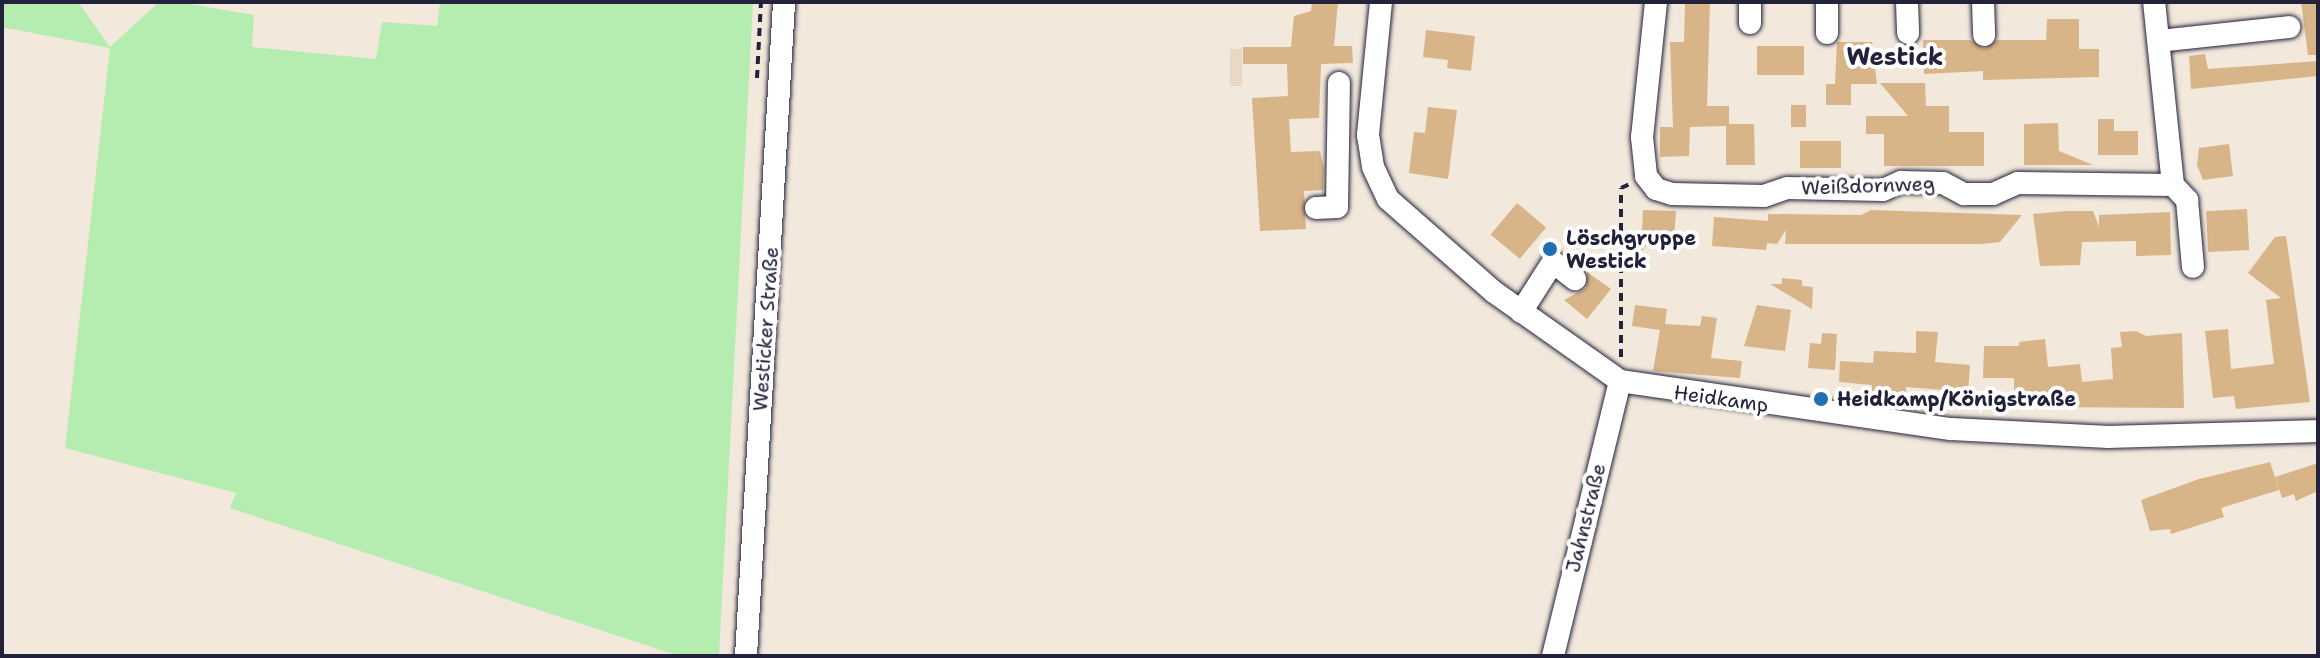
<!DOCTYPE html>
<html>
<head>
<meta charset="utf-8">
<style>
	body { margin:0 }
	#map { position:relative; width:2320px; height:658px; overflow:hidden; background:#f3e8dc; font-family:"Shantell Sans",sans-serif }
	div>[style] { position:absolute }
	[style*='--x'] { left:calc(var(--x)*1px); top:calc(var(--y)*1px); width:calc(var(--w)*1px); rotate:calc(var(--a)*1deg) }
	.built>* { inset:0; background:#ebd8c3; transform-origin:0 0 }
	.green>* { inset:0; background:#b5edb0 }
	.building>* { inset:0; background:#d8b489; transform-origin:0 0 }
	.path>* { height:4px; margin-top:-2px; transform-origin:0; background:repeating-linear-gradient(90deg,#22223b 0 8px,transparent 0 14px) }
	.roads { filter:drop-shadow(0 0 2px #22223b) drop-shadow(0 0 2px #22223b) }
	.minor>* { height:22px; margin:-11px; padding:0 11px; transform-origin:11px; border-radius:11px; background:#fff }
	.dots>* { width:22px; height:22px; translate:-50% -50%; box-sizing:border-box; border:4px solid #fff; border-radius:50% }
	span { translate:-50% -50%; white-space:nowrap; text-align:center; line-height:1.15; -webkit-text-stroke:8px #fff; paint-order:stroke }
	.street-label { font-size:20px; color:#22223b }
	.poi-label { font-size:20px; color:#22223b; font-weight:700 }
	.left { translate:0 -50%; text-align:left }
	.quarter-label { font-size:24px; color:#22223b; font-weight:700 }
	.frame { position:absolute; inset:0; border:4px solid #22223b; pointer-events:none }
</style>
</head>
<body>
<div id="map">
	<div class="built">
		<i style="left:1230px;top:49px;width:12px;height:37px"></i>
	</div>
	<div class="green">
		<i style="clip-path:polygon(2px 2px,78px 2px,110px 47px,159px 2px,179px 2px,254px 15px,252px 47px,376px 59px,382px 22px,437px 26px,440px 2px,753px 2px,719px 656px,679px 656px,230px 508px,236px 493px,65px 448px,110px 48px,2px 27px)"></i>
	</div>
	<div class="building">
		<i style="clip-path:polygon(1312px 2px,1338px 2px,1334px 46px,1352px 46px,1353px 63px,1321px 64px,1319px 118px,1289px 119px,1291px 152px,1320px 151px,1324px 169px,1323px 190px,1304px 191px,1306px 229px,1260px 231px,1252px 98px,1288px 96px,1287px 64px,1243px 64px,1243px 47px,1291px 47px,1294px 16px,1311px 11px)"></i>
		<i style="clip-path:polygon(1685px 2px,1710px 2px,1707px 106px,1729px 106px,1729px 124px,1754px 124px,1755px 165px,1726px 165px,1726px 126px,1690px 127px,1689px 156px,1660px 157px,1660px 127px,1673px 127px,1670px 42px,1684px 42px)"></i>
		<i style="clip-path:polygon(2301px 2px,2318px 2px,2318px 55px,2308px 55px)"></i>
		<i style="clip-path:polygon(2047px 19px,2079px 19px,2079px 49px,2099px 49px,2099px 77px,1983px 80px,1983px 71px,1924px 74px,1923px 40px,1971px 40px,1984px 49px,1997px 40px,2046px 40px)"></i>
		<i style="clip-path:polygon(1426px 30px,1475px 36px,1471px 71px,1447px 68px,1448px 60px,1423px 57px)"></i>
		<i style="clip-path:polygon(1837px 42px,1872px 42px,1877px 84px,1851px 84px,1851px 105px,1826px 105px,1826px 84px,1835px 84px)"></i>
		<i style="left:1757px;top:46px;width:47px;height:29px"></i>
		<i style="clip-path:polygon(2205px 54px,2208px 69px,2318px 61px,2318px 76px,2191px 89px,2189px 56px)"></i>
		<i style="clip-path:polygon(1880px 83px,1925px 83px,1926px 106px,1949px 106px,1949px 132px,1984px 132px,1984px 166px,1884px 166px,1884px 134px,1866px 134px,1866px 116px,1908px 116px)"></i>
		<i style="left:1791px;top:105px;width:15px;height:22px"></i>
		<i style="clip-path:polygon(1428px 107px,1457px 110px,1448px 179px,1409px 173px,1414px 132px,1425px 133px)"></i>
		<i style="clip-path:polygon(2098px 119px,2114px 119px,2114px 131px,2138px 131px,2138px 155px,2098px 155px)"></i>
		<i style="clip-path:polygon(2058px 123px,2059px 151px,2093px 165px,2024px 165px,2024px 124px)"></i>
		<i style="left:1800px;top:141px;width:41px;height:27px"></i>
		<i style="clip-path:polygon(2229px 144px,2233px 176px,2203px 180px,2197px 165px,2199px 148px)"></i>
		<i style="left:1517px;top:203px;width:38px;height:41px;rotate:40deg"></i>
		<i style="left:2247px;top:209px;width:41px;height:41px;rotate:87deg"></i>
		<i style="clip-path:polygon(1643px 210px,1676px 211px,1674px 241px,1651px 239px,1641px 252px)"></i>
		<i style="clip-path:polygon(1871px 210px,2022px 215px,2000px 242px,1981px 244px,1785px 244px,1786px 230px,1777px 244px,1767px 243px,1766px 250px,1712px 246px,1714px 217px,1768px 221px,1768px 214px,1861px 215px)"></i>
		<i style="clip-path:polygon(2067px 211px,2093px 211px,2099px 227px,2099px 215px,2170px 212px,2171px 255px,2136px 256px,2136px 241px,2082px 242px,2080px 265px,2040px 266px,2033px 214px)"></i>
		<i style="clip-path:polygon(2286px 236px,2310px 402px,2236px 409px,2234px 396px,2213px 398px,2205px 331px,2228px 329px,2231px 369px,2274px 364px,2266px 300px,2281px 298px,2248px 273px,2275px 237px)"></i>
		<i style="clip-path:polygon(1587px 272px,1611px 289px,1587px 319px,1564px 300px,1586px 288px)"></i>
		<i style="clip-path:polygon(1782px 278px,1802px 280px,1802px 286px,1813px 287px,1812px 309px,1770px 284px,1782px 284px)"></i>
		<i style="clip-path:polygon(1635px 305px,1667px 309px,1665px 324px,1700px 326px,1702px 316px,1717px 318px,1711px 358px,1742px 361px,1740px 378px,1653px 371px,1660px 330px,1632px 326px)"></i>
		<i style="clip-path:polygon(1757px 305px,1791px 310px,1785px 351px,1744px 346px)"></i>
		<i style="clip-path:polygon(1916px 331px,1938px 332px,1935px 362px,1970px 365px,1968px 392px,1906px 387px,1906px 398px,1871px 396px,1872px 385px,1839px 382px,1840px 361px,1873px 363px,1874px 351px,1916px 353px)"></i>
		<i style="clip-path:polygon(2136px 331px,2146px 336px,2182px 333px,2184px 408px,2014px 407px,2014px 378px,1983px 378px,1984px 346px,2019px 346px,2019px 342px,2045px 339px,2048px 367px,2080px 364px,2082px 382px,2113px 379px,2111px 348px,2122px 347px,2120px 332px)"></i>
		<i style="clip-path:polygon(1822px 333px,1837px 334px,1835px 370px,1808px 368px,1810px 343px,1821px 344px)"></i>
		<i style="clip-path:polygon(2270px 462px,2279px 490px,2221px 508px,2224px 517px,2171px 534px,2170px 529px,2150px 531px,2141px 500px,2199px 479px)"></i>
		<i style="clip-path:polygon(2318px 463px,2318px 491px,2296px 501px,2294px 494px,2282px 498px,2275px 477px)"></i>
	</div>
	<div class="path">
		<i style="--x:757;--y:78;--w:76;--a:-87"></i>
		<i style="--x:1621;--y:357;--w:169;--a:-90"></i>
		<i style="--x:1621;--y:188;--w:10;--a:-24"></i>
	</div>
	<div class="roads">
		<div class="minor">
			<i style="--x:1381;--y:2;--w:134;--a:95.6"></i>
			<i style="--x:1368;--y:135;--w:32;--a:81"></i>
			<i style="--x:1373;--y:167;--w:35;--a:65"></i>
			<i style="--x:1388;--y:199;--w:141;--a:41.3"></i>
			<i style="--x:1494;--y:292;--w:154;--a:35.2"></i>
			<i style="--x:1620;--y:381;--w:334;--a:8.3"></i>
			<i style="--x:1951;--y:429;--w:158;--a:2.9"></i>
			<i style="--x:2109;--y:437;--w:209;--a:-1.6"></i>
			<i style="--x:1656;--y:2;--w:136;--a:95.9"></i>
			<i style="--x:1642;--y:137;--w:39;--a:84"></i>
			<i style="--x:1646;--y:176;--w:16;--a:52"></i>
			<i style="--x:1656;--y:189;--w:17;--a:17"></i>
			<i style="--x:1672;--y:194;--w:92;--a:1.2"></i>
			<i style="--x:1764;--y:196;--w:24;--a:-19"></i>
			<i style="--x:1787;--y:188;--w:96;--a:1.2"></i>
			<i style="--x:1883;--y:190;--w:20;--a:-24"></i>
			<i style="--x:1901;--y:182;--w:42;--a:1.4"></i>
			<i style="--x:1943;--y:183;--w:24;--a:28"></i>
			<i style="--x:1964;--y:194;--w:29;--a:0"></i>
			<i style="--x:1993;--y:194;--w:27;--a:-24"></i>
			<i style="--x:2018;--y:183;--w:155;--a:0.7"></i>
			<i style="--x:2173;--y:185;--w:184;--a:-95.9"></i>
			<i style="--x:1750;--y:2;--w:21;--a:90"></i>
			<i style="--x:1827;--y:2;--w:31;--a:90"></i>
			<i style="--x:1907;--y:2;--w:31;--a:88"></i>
			<i style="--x:1983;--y:2;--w:33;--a:88"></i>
			<i style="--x:2159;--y:41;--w:131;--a:-6.1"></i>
			<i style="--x:2173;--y:185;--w:21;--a:47"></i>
			<i style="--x:2187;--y:200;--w:67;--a:84.9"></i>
			<i style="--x:1316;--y:208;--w:21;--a:-3"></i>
			<i style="--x:1337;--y:207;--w:124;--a:-89.1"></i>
			<i style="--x:1521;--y:312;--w:59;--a:-57.4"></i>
			<i style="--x:1553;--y:262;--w:28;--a:38"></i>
			<i style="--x:746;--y:656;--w:655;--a:-86.67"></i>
			<i style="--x:1553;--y:656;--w:283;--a:-76.3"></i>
		</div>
	</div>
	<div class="dots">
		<i style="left:1550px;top:249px;background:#1f6fb2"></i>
		<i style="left:1821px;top:399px;background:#1f6fb2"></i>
	</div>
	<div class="street-label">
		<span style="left:1868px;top:186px;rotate:-2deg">Weißdornweg</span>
		<span style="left:766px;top:329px;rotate:-86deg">Westicker Straße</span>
		<span style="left:1721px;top:399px;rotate:8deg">Heidkamp</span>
		<span style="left:1586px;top:518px;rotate:-76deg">Jahnstraße</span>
	</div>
	<div class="poi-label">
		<span class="left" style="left:1566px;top:250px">Löschgruppe<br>Westick</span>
		<span class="left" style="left:1837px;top:399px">Heidkamp/Königstraße</span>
	</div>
	<div class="quarter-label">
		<span style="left:1895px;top:58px">Westick</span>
	</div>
	<div class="frame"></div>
</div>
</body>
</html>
